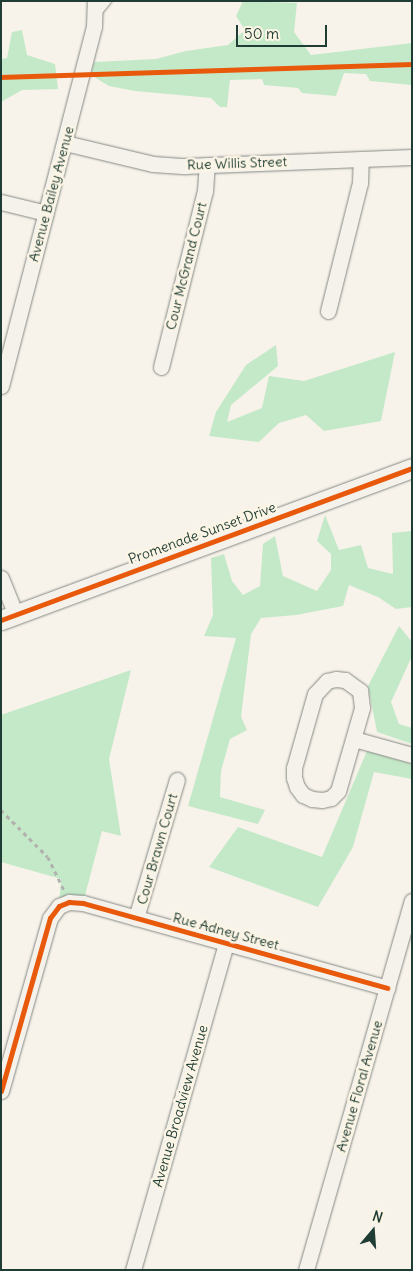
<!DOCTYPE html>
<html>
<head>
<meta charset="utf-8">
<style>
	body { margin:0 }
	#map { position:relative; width:413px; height:1271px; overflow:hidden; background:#f7f3ea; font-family:Delius,sans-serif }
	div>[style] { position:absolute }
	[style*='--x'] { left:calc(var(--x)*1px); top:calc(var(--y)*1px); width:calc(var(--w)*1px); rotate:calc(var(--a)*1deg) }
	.green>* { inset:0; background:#c4e9c8 }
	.path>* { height:2.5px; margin-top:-1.25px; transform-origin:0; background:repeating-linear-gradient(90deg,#b0b2ad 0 4px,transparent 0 8px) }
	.roads { filter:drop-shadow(0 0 1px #868984) drop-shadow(0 0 1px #868984) }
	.service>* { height:8px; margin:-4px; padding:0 4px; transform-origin:4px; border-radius:4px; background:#f5f2ec }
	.minor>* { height:15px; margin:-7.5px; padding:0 7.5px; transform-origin:7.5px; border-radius:7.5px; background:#f5f2ec }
	.tertiary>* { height:19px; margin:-9.5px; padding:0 9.5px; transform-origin:9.5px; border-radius:9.5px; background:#f5f2ec }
	.cycleway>* { height:5px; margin:-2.5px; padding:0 2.5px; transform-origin:2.5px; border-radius:2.5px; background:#e8590c }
	span { translate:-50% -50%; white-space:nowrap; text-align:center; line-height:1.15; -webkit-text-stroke:5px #fcf5e5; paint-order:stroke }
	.street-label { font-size:14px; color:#1f3d34 }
	.frame { position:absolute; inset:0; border:2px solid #1f3d34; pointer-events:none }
	.north { position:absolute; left:348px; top:1206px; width:50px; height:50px; -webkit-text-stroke:4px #fcf5e5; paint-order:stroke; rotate:18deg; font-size:14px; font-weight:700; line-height:20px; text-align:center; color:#1f3d34 }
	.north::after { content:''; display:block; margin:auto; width:18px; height:22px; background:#1f3d34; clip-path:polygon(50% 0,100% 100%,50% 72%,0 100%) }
	.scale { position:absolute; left:236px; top:25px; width:91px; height:22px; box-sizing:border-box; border:2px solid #1f3d34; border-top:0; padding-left:6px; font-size:15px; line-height:18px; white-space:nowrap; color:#1f3d34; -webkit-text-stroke:4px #fcf5e5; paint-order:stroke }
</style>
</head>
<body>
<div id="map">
	<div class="green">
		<i style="clip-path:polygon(243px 1px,297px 3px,294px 32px,311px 55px,412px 43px,412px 85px,370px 81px,366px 74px,344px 73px,336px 96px,302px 93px,298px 88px,264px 85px,262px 79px,230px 80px,227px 107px,220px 107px,211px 98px,135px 91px,109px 86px,91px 75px,94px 62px,156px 59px,186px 51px,228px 45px,245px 30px,236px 16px)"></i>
		<i style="clip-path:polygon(22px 30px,27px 55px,55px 64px,58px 89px,22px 90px,1px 102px,1px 59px,7px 58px,12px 32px)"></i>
		<i style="clip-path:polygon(276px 345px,278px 366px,231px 405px,227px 422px,262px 408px,269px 376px,304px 381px,395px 352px,381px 421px,324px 431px,306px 415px,279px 423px,259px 442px,209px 436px,216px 412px,246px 365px)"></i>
		<i style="clip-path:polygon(325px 515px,339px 550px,361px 545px,368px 568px,393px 574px,392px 533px,412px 531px,412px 607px,396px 609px,378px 597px,349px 585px,343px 606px,296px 615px,261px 618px,251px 634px,241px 717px,247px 730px,230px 739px,221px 771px,220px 797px,265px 810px,258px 824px,188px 806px,236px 638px,204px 636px,213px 615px,211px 558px,224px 554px,232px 581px,243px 595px,260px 586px,263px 544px,275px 536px,283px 576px,317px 591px,331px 570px,331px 554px,317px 541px)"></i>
		<i style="clip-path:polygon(399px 626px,412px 642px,412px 656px,391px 702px,399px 724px,412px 728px,412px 744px,377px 732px,368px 686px)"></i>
		<i style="clip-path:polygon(131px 670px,109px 759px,121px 836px,102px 831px,83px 903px,59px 906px,61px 879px,1px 862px,1px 715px)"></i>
		<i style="clip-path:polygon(367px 751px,412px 764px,412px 779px,374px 772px,353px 847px,318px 907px,209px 867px,238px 827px,322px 857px)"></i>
	</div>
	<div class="path">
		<i style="--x:1;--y:810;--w:66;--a:45"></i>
		<i style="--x:48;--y:857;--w:37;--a:64"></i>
	</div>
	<div class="roads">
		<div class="service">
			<i style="--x:96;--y:14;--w:17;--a:-50"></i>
		</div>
		<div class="minor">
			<i style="--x:65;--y:143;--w:90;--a:13.4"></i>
			<i style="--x:153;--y:164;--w:32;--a:4"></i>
			<i style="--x:185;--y:166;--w:227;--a:-2.3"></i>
			<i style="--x:1;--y:202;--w:46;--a:13.7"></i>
			<i style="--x:328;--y:311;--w:132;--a:-76"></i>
			<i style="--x:360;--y:183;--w:24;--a:-88"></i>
			<i style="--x:161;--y:367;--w:181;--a:-76"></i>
			<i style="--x:205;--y:191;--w:26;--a:-86"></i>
			<i style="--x:1;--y:386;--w:372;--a:-75.5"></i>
			<i style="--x:94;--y:26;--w:25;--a:-88"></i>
			<i style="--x:1;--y:578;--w:40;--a:68"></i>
			<i style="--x:336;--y:679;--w:9;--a:6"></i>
			<i style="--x:345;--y:680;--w:19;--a:36"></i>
			<i style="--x:360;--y:691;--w:17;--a:83"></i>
			<i style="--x:362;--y:708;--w:86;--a:106.1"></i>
			<i style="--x:338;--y:791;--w:10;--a:135"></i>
			<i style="--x:331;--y:798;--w:9;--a:167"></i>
			<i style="--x:322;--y:800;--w:10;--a:-174"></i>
			<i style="--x:312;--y:799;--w:10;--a:-156"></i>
			<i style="--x:303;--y:795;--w:10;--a:-127"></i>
			<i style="--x:297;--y:787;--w:9;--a:-108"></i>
			<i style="--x:294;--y:778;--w:10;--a:-90"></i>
			<i style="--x:294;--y:768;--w:77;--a:-74.2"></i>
			<i style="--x:315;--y:694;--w:18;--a:-47"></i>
			<i style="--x:327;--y:681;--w:9;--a:-13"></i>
			<i style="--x:354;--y:739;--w:60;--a:15.4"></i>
			<i style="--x:136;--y:918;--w:144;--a:-73.5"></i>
			<i style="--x:1;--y:1091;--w:180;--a:-74.2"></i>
			<i style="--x:50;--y:918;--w:15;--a:-53"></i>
			<i style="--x:59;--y:906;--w:11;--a:-22"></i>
			<i style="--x:69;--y:902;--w:14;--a:4"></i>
			<i style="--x:83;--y:903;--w:316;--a:15.6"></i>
			<i style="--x:133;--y:1270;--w:340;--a:-74.1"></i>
			<i style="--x:306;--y:1270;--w:384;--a:-74"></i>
		</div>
		<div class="tertiary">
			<i style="--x:1;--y:620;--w:438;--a:-20.3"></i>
		</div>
	</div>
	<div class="cycleway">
		<i style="--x:1;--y:77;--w:411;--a:-1.8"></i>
		<i style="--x:1;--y:620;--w:438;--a:-20.3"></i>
		<i style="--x:1;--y:1091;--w:180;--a:-74.2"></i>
		<i style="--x:50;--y:918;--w:15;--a:-53"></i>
		<i style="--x:59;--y:906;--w:11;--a:-22"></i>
		<i style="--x:69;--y:902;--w:14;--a:4"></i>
		<i style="--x:83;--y:903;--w:316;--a:15.6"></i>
	</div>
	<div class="street-label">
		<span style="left:237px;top:163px;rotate:-2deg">Rue Willis Street</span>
		<span style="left:51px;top:194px;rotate:-75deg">Avenue Bailey Avenue</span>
		<span style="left:186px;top:266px;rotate:-76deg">Cour McGrand Court</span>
		<span style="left:202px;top:533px;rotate:-20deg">Promenade Sunset Drive</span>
		<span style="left:157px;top:849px;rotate:-74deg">Cour Brawn Court</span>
		<span style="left:226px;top:931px;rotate:15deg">Rue Adney Street</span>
		<span style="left:359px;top:1086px;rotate:-74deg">Avenue Floral Avenue</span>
		<span style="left:180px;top:1106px;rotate:-74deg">Avenue Broadview Avenue</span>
	</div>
	<div class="frame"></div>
	<div class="north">N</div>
	<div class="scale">50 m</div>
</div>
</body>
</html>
